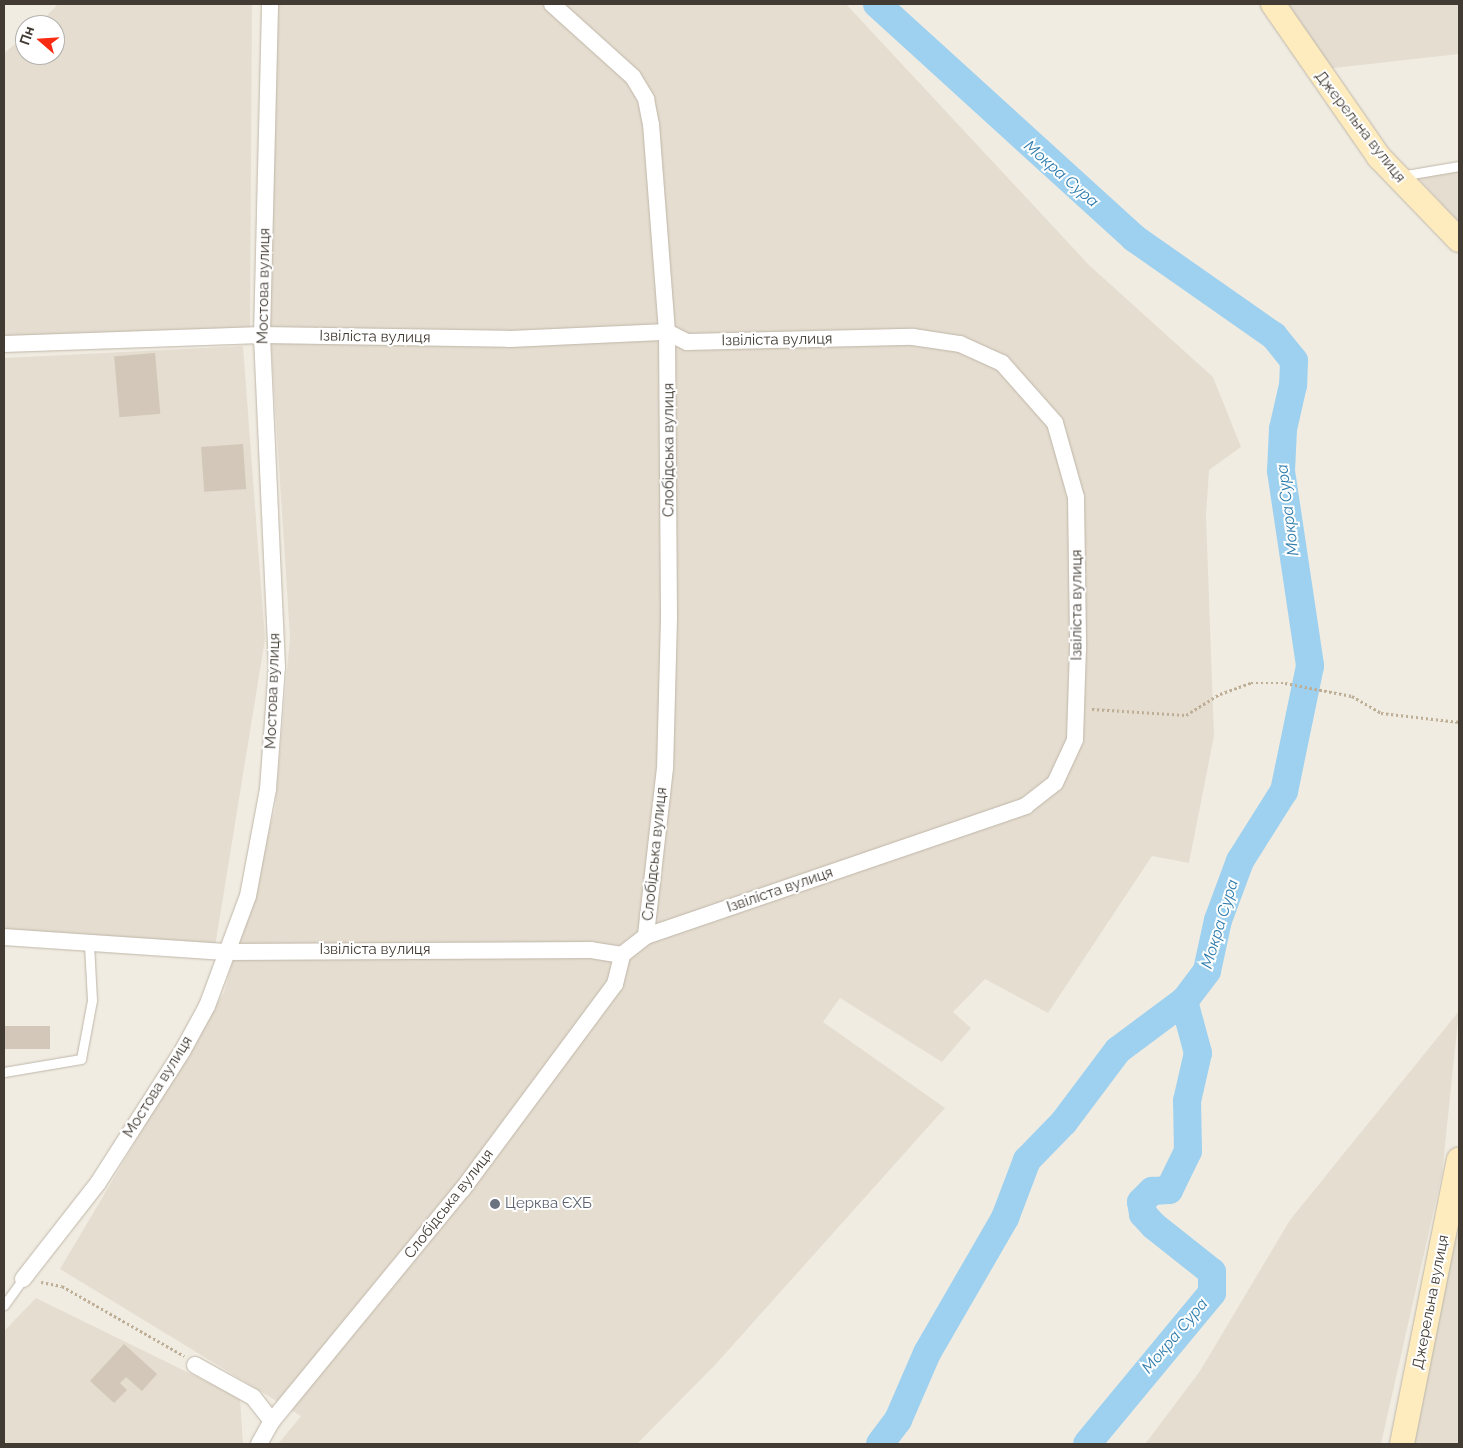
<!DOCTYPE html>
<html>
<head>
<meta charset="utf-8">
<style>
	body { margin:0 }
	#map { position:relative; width:1463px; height:1448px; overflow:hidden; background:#f1ece2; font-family:Raleway,sans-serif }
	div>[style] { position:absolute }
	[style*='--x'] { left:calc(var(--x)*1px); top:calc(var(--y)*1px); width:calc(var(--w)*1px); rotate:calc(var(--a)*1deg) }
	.residential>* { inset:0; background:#e5ddd0 }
	.river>* { height:28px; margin:-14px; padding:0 14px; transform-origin:14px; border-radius:14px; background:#9dd1ef }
	.building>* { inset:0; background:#d2c7b8; transform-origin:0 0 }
	.path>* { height:2.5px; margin-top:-1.25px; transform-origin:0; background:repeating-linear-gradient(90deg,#beae96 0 2.5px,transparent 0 5px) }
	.roads { filter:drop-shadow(0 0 1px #bfb6a8) drop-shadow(0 0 1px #bfb6a8) }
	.lane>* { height:9px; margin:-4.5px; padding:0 4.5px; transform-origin:4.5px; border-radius:4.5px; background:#fff }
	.street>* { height:16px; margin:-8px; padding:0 8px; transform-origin:8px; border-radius:8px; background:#fff }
	.secondary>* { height:24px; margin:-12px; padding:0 12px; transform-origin:12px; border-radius:12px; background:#feecbf }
	.dots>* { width:14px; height:14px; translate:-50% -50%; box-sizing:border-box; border:2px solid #fff; border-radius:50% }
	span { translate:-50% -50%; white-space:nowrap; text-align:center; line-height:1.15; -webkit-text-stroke:4px #fff; paint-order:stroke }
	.street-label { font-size:15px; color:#423b33 }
	.worship-label { font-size:15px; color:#5b616d }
	.left { translate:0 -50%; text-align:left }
	.water-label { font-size:16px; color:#2e7cac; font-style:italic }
	.frame { position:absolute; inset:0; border:5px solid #423b33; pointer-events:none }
	.north { position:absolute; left:15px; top:15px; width:50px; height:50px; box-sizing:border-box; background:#fff; border:1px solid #b3b1ad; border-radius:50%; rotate:289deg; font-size:14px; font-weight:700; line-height:20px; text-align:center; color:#423b33 }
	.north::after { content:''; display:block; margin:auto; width:18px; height:22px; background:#f82a12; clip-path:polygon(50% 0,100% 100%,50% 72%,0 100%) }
</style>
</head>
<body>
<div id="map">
	<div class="residential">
		<i style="clip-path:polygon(58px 4px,252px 4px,250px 331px,4px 341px,4px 53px,25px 36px,25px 55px,55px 55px,55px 25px,38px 25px)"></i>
		<i style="clip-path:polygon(277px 4px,846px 4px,1089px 265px,1213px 377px,1241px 447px,1209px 470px,1206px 516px,1214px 736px,1189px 863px,1152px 856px,1048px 1013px,985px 979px,953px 1012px,971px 1028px,942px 1062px,840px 998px,823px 1022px,945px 1108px,716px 1364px,637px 1444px,278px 1444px,301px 1416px,60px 1269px,224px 992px,275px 809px,290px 637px,270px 327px)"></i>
		<i style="clip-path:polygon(1284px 4px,1459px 4px,1459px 54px,1325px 69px)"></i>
		<i style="clip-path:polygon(1459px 162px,1459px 222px,1416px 176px)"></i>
		<i style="clip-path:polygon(243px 346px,265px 639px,215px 947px,4px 931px,4px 358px)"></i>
		<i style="clip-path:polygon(1459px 1011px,1442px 1174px,1381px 1444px,1145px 1444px,1200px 1371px,1290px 1220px)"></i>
		<i style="clip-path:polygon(1459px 1182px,1459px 1444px,1408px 1444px)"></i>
		<i style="clip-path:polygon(36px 1298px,240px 1398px,243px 1444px,4px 1444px,4px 1331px)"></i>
	</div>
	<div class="river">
		<i style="--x:877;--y:4;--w:348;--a:42.3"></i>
		<i style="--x:1134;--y:238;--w:171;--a:35"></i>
		<i style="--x:1274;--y:336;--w:32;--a:51"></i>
		<i style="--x:1294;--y:361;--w:24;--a:92"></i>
		<i style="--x:1293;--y:385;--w:45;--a:102.8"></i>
		<i style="--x:1283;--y:429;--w:42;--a:92.7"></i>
		<i style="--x:1281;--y:471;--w:197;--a:81.5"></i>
		<i style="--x:1310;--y:666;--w:128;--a:101.7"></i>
		<i style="--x:1284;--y:791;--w:83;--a:122.2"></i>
		<i style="--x:1240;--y:861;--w:63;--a:110.4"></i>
		<i style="--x:1218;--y:920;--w:52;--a:102.2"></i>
		<i style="--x:1207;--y:971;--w:38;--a:127"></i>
		<i style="--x:1184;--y:1001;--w:82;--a:143.4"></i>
		<i style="--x:1118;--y:1050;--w:90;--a:126.9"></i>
		<i style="--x:1064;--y:1122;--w:53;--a:134.2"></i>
		<i style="--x:1027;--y:1160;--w:62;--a:110.8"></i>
		<i style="--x:1005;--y:1218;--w:156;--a:120"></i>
		<i style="--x:927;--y:1353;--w:73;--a:113.4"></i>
		<i style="--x:898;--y:1420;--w:30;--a:127"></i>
		<i style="--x:1087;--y:1444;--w:196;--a:-50.4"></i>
		<i style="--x:1212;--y:1293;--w:21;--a:-90"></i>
		<i style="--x:1212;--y:1272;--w:74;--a:-141.6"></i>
		<i style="--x:1154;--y:1226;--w:16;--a:-133"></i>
		<i style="--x:1143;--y:1214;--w:12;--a:-99"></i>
		<i style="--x:1141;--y:1202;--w:16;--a:-45"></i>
		<i style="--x:1152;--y:1191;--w:17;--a:-3"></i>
		<i style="--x:1169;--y:1190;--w:43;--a:-64"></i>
		<i style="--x:1188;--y:1151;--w:50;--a:-91.1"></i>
		<i style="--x:1187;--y:1101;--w:49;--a:-77.1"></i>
		<i style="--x:1198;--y:1053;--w:54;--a:-105.1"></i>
	</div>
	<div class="building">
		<i style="left:155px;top:353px;width:61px;height:41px;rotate:85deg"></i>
		<i style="left:243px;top:444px;width:45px;height:42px;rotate:86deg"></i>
		<i style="left:4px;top:1026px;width:46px;height:23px"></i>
		<i style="clip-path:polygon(124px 1344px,157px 1374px,142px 1391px,126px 1377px,120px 1383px,127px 1390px,114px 1403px,90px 1381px)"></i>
	</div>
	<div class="path">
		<i style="--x:1092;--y:709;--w:94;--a:3.7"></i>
		<i style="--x:1186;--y:715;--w:40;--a:-32"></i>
		<i style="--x:1220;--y:694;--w:33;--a:-20"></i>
		<i style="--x:1251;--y:683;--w:34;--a:0"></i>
		<i style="--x:1285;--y:683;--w:68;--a:11"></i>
		<i style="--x:1352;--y:696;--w:34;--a:30"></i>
		<i style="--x:1381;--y:713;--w:79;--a:6.6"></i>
		<i style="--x:41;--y:1282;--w:21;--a:11"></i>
		<i style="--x:62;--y:1286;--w:141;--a:29.8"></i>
	</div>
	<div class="roads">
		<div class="lane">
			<i style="--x:1400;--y:176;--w:60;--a:-9.6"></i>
			<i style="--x:4;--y:1072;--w:78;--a:-9.6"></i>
			<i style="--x:81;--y:1059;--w:60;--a:-79.4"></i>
			<i style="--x:92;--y:1000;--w:56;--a:-93.1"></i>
			<i style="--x:4;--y:1305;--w:32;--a:-54"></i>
		</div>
		<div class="street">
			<i style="--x:552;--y:4;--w:109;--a:42"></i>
			<i style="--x:633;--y:77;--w:26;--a:59"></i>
			<i style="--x:646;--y:99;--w:25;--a:79"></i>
			<i style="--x:651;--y:124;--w:209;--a:85.6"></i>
			<i style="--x:667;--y:332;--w:286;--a:89.6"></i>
			<i style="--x:669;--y:618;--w:150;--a:91.5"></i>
			<i style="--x:665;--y:768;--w:169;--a:96.5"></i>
			<i style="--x:4;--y:344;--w:258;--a:-2"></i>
			<i style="--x:262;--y:335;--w:248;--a:0.9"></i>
			<i style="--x:510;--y:339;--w:157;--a:-2.6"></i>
			<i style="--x:667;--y:332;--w:22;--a:27"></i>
			<i style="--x:687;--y:342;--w:226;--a:-1.3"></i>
			<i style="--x:913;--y:337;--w:48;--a:8.5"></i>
			<i style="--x:960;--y:344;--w:46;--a:24.3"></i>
			<i style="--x:1002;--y:363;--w:80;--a:48.5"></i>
			<i style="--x:1055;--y:423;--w:77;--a:74.2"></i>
			<i style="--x:1076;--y:497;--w:151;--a:89.2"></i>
			<i style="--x:1078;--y:648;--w:92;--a:91.9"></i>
			<i style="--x:1075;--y:740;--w:47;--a:114.9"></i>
			<i style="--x:1055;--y:783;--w:37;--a:142"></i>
			<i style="--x:1026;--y:806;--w:402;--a:161.1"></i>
			<i style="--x:646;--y:936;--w:31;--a:142"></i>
			<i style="--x:622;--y:955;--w:31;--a:-171"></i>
			<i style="--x:591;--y:950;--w:366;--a:179.7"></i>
			<i style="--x:225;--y:952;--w:222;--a:-176.1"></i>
			<i style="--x:23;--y:1279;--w:122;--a:-52"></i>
			<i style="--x:98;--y:1183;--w:158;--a:-57.4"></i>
			<i style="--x:183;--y:1050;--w:50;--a:-61.4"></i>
			<i style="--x:207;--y:1006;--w:117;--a:-69.6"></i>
			<i style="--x:248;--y:896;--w:109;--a:-79.4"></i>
			<i style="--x:268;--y:789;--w:122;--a:-85.8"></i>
			<i style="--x:277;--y:667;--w:332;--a:-92.6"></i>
			<i style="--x:262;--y:335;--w:331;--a:-88.6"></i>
			<i style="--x:195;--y:1365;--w:66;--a:28.9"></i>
			<i style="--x:253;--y:1397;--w:31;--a:52"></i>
			<i style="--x:259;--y:1444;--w:26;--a:-61"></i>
			<i style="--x:272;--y:1421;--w:299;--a:-50.6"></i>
			<i style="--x:462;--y:1190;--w:257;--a:-53.4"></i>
			<i style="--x:615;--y:984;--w:30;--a:-76"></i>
		</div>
		<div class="secondary">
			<i style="--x:1273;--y:4;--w:186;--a:55.3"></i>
			<i style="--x:1379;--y:157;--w:115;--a:46.1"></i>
			<i style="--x:1402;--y:1444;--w:290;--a:-78.7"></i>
		</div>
	</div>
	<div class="dots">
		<i style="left:495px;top:1204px;background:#6b7280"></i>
	</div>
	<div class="street-label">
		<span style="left:1360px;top:127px;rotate:52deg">Джерельна вулиця</span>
		<span style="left:264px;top:286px;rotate:-89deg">Мостова вулиця</span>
		<span style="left:375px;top:337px;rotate:1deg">Ізвіліста вулиця</span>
		<span style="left:777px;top:340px;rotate:-1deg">Ізвіліста вулиця</span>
		<span style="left:669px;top:450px;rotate:-90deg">Слобідська вулиця</span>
		<span style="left:1077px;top:605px;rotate:-90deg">Ізвіліста вулиця</span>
		<span style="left:273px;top:691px;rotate:-88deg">Мостова вулиця</span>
		<span style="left:655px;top:854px;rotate:-84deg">Слобідська вулиця</span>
		<span style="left:780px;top:890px;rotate:-19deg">Ізвіліста вулиця</span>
		<span style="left:375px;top:950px">Ізвіліста вулиця</span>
		<span style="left:158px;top:1087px;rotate:-58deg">Мостова вулиця</span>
		<span style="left:449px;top:1204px;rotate:-52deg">Слобідська вулиця</span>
		<span style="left:1431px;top:1302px;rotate:-79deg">Джерельна вулиця</span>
	</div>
	<div class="worship-label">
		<span class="left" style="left:505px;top:1204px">Церква ЄХБ</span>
	</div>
	<div class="water-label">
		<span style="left:1061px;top:174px;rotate:41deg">Мокра Сура</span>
		<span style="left:1288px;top:510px;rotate:-97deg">Мокра Сура</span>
		<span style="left:1220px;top:924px;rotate:-73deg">Мокра Сура</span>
		<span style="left:1175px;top:1336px;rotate:-50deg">Мокра Сура</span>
	</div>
	<div class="frame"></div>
	<div class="north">Пн</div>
</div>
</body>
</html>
